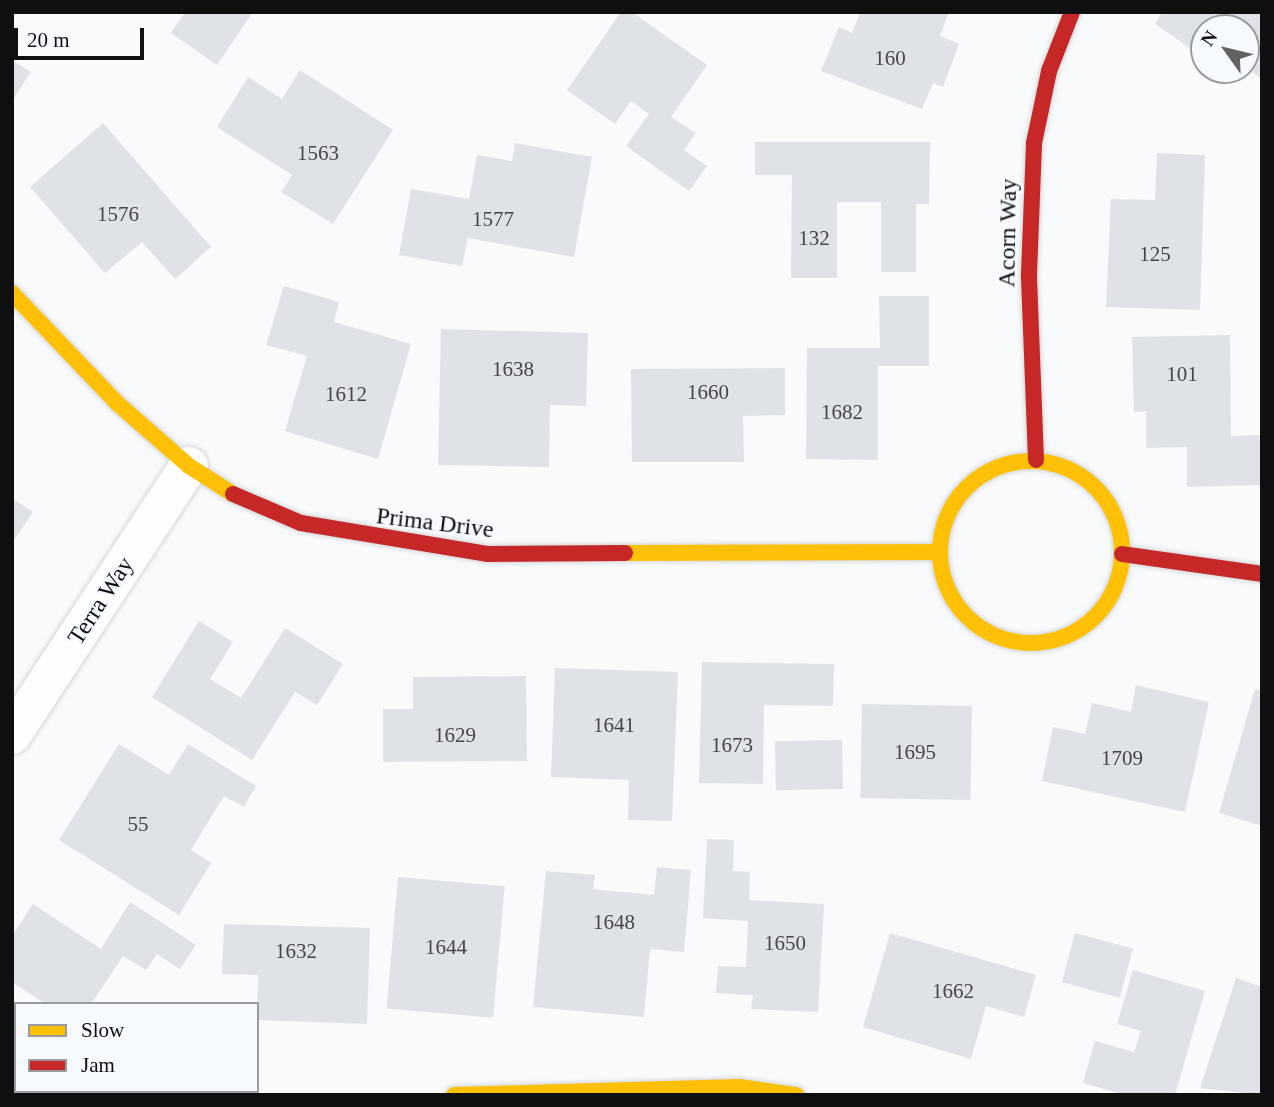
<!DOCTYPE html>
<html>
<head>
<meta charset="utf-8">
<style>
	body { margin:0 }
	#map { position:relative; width:1274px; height:1107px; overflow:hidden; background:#f8fafc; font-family:Georgia,serif }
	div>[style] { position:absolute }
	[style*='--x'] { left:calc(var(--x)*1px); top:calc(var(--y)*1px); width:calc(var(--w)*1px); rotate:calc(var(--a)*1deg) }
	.building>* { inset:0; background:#dfe3e7; transform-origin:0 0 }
	.roads { filter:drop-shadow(0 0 2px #d5d7d8) drop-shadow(0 0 2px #d5d7d8) }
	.street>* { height:38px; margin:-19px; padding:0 19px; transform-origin:19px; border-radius:19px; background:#fefeff }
	.slow>* { height:16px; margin:-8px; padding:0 8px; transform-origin:8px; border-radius:8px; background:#ffc107 }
	.slow>.ring { margin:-8px; padding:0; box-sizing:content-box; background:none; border:16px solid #ffc107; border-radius:50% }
	.jam>* { height:16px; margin:-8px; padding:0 8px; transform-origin:8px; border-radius:8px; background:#c62828 }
	span { translate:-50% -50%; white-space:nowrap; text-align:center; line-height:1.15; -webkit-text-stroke:6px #f6fafe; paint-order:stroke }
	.number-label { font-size:21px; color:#444649 }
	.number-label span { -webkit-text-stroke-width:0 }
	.street-label { font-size:24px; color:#0e0f11 }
	.frame { position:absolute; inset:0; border:14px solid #0e0f11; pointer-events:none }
	.legend { position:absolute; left:14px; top:1002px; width:245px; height:91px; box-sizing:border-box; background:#f6fafe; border:2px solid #999c9f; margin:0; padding:9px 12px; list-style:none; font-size:21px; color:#0e0f11 }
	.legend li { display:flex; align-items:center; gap:14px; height:35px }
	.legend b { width:35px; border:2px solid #999c9f }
	.north { position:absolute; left:1190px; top:14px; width:70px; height:70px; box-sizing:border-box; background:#f6fafe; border:2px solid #999c9f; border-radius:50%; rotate:304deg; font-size:19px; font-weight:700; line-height:28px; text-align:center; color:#0e0f11 }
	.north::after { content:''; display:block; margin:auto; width:24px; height:32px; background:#606163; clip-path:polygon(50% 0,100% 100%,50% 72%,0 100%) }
	.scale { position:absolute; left:14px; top:28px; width:130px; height:32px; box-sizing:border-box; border:4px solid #0e0f11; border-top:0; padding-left:9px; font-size:21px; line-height:24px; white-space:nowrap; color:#0e0f11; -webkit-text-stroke:5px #f6fafe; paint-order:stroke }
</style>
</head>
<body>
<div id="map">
	<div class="building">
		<i style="clip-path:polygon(185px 12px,253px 12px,217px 65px,171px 33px)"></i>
		<i style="clip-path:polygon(621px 12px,632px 12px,707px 65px,671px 117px,696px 133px,684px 150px,707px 166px,689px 191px,626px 146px,649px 114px,631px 101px,615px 124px,567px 90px)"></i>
		<i style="clip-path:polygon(860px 12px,949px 12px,940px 36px,959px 44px,943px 87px,933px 83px,922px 109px,821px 71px,839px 27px,852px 33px)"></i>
		<i style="clip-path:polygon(1162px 12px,1262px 12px,1262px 79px,1246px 68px,1246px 28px,1204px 28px,1204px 39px,1199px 36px,1190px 48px,1155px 24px)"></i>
		<i style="clip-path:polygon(12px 60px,31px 72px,12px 101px)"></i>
		<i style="clip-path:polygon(300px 70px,393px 130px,333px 224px,281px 192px,292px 175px,217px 127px,248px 77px,282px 99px)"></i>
		<i style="clip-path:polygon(103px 123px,211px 247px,175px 279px,142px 242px,105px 273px,30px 187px)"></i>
		<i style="clip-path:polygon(755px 142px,930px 142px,929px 204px,916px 204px,916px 272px,881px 272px,881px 202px,837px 202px,837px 278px,791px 278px,792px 175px,755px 175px)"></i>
		<i style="clip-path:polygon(515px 143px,592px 157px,574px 257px,468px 238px,462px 266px,399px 255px,411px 189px,469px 199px,477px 155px,512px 161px)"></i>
		<i style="clip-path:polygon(1157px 153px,1205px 155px,1200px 310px,1106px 307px,1111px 199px,1155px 200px)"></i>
		<i style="clip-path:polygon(284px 286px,339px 302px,334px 322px,411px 344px,378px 459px,285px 431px,307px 356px,266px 345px)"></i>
		<i style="clip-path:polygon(879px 296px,929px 296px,929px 366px,878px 366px,878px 460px,806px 459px,807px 348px,880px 348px)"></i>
		<i style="clip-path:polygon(441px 329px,588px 333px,586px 406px,550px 405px,549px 467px,438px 465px)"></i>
		<i style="clip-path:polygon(1230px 335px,1231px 436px,1262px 435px,1262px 485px,1187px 487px,1187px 447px,1146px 448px,1146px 411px,1134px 412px,1132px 337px)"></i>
		<i style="clip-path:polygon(785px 368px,785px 415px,743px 416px,744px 462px,632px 462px,631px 369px)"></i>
		<i style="clip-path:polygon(12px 498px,33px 512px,12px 543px)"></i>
		<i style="clip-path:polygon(199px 621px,233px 642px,210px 679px,241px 698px,285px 628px,343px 664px,317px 705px,295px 692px,252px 760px,152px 697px)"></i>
		<i style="clip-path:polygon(702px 662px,834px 664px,833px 706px,764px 705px,763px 784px,699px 783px)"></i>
		<i style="clip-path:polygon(555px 668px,678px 672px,672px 821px,628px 820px,629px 780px,551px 777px)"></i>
		<i style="clip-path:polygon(526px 676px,527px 761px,383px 762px,383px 709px,413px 709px,413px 677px)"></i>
		<i style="clip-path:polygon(1136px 685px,1209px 702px,1185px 812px,1042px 781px,1053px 727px,1085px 734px,1092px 703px,1131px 712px)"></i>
		<i style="clip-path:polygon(1255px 689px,1262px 691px,1262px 826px,1219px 813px)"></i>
		<i style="left:862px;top:704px;width:110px;height:94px;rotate:1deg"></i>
		<i style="left:842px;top:740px;width:49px;height:67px;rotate:89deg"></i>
		<i style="clip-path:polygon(119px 744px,169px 775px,188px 744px,256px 786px,244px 807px,224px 796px,191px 850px,211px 863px,179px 915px,59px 840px)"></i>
		<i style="clip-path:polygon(707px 839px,734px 840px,733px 871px,750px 872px,749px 900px,824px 904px,818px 1012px,751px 1009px,753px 995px,716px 993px,718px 966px,746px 967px,748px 921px,703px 918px)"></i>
		<i style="clip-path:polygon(657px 867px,691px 870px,684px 952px,650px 949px,644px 1017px,533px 1007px,546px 871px,595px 875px,593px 889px,654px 895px)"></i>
		<i style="left:398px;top:877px;width:107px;height:132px;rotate:5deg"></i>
		<i style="clip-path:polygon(130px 902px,196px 945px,180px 969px,157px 954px,146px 970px,123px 956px,91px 1004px,46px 1004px,12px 982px,12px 936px,33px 904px,101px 949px)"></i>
		<i style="clip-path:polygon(224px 924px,370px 928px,367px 1024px,257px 1020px,258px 975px,222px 974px)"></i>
		<i style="clip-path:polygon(890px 933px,1036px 975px,1024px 1017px,986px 1006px,971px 1059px,863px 1027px)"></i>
		<i style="left:1075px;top:933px;width:60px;height:51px;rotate:15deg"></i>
		<i style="clip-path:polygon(1133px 970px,1205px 991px,1175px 1095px,1125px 1095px,1083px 1083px,1095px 1041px,1134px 1052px,1141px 1031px,1117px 1024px)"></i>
		<i style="clip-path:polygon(1236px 978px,1262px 987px,1262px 1095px,1200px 1088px)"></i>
	</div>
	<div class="roads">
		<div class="street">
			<i style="--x:12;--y:735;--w:322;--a:-56.7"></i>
			<i style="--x:12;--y:1055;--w:4;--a:27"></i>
			<i style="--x:131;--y:1091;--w:28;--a:8"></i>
		</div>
		<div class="slow">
			<i style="--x:12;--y:293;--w:152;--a:46.3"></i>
			<i style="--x:117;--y:403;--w:96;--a:41.2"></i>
			<i style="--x:189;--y:466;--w:52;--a:32.5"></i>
			<i class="ring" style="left:940px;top:461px;width:166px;height:166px"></i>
			<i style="--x:625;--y:553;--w:314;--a:-0.2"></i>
			<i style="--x:454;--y:1095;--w:285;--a:-1.6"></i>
			<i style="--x:739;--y:1087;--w:58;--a:8"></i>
		</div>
		<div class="jam">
			<i style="--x:1036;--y:460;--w:186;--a:-92.2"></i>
			<i style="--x:1029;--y:274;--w:131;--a:-87.8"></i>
			<i style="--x:1034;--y:143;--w:74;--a:-78.2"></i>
			<i style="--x:1049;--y:71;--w:63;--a:-68.7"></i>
			<i style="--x:233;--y:494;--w:74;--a:23.1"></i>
			<i style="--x:301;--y:523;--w:190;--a:9.4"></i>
			<i style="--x:488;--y:554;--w:137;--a:-0.4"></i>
			<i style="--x:1122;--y:554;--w:141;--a:8.1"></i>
		</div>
	</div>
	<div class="number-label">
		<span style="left:890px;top:58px">160</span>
		<span style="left:318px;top:153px">1563</span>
		<span style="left:118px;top:214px">1576</span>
		<span style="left:493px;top:219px">1577</span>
		<span style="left:814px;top:238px">132</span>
		<span style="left:1155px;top:254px">125</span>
		<span style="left:513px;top:369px">1638</span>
		<span style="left:1182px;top:374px">101</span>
		<span style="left:708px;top:392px">1660</span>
		<span style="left:346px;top:394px">1612</span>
		<span style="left:842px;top:412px">1682</span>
		<span style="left:614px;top:725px">1641</span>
		<span style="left:455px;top:735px">1629</span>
		<span style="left:732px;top:745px">1673</span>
		<span style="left:915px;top:752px">1695</span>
		<span style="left:1122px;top:758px">1709</span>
		<span style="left:138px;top:824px">55</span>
		<span style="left:614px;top:922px">1648</span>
		<span style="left:785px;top:943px">1650</span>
		<span style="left:446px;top:947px">1644</span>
		<span style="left:296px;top:951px">1632</span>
		<span style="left:953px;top:991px">1662</span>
	</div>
	<div class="street-label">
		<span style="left:1008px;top:233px;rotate:-89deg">Acorn Way</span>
		<span style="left:435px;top:523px;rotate:7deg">Prima Drive</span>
		<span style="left:101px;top:601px;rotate:-57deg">Terra Way</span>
	</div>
	<div class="frame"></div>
	<ul class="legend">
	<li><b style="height:9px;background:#ffc107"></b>Slow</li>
	<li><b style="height:9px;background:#c62828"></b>Jam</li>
	</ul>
	<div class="north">N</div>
	<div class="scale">20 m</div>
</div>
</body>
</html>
